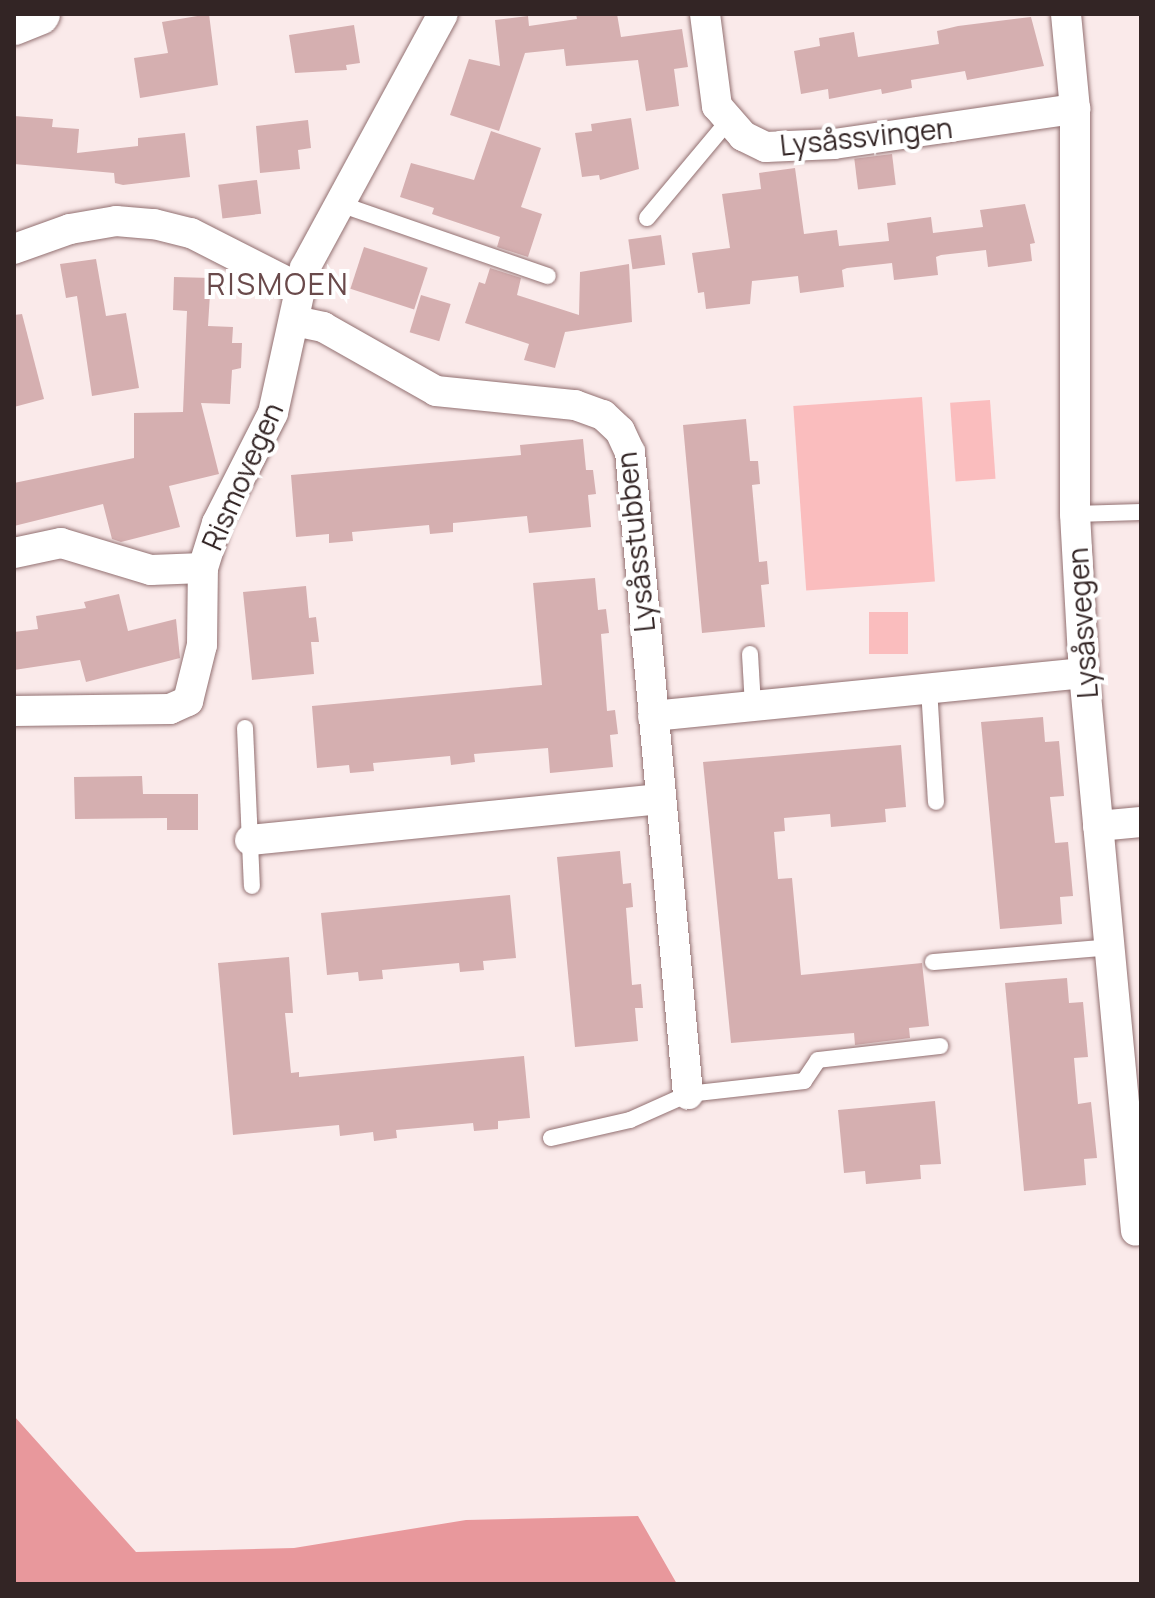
<!DOCTYPE html>
<html>
<head>
<meta charset="utf-8">
<style>
	body { margin:0 }
	#map { position:relative; width:1155px; height:1598px; overflow:hidden; background:#faeaea; font-family:Manrope,sans-serif }
	div>[style] { position:absolute }
	[style*='--x'] { left:calc(var(--x)*1px); top:calc(var(--y)*1px); width:calc(var(--w)*1px); rotate:calc(var(--a)*1deg) }
	.green>* { inset:0; background:#fabdbe; transform-origin:0 0 }
	.forest>* { inset:0; background:#e8989c }
	.building>* { inset:0; background:#d5afb0; transform-origin:0 0 }
	.roads { filter:drop-shadow(0 0 2px #927071) drop-shadow(0 0 2px #927071) }
	.service>* { height:16px; margin:-8px; padding:0 8px; transform-origin:8px; border-radius:8px; background:#fff }
	.minor>* { height:30px; margin:-15px; padding:0 15px; transform-origin:15px; border-radius:15px; background:#fff }
	.secondary>* { height:42px; margin:-21px; padding:0 21px; transform-origin:21px; border-radius:21px; background:#fff }
	span { translate:-50% -50%; white-space:nowrap; text-align:center; line-height:1.15; -webkit-text-stroke:8px #fff; paint-order:stroke }
	.street-label { font-size:28px; color:#332525 }
	.neighbourhood-label { font-size:30px; color:#6a4a4b; letter-spacing:2px }
	.frame { position:absolute; inset:0; border:16px solid #332525; pointer-events:none }
</style>
</head>
<body>
<div id="map">
	<div class="green">
		<i style="left:922px;top:397px;width:185px;height:129px;rotate:86deg"></i>
		<i style="left:990px;top:400px;width:79px;height:40px;rotate:86deg"></i>
		<i style="left:908px;top:612px;width:42px;height:39px;rotate:90deg"></i>
	</div>
	<div class="forest">
		<i style="clip-path:polygon(14px 1416px,136px 1552px,294px 1548px,466px 1520px,638px 1516px,677px 1584px,14px 1584px)"></i>
	</div>
	<div class="building">
		<i style="clip-path:polygon(209px 14px,218px 85px,140px 98px,134px 58px,168px 53px,162px 22px)"></i>
		<i style="clip-path:polygon(576px 14px,617px 14px,621px 37px,682px 29px,688px 67px,674px 69px,679px 106px,646px 111px,638px 60px,566px 66px,564px 49px,525px 53px,499px 131px,450px 115px,469px 59px,500px 66px,495px 20px,528px 16px,529px 26px,577px 19px)"></i>
		<i style="clip-path:polygon(1031px 17px,1044px 66px,967px 80px,965px 71px,911px 80px,912px 88px,882px 94px,881px 89px,829px 99px,828px 89px,801px 94px,794px 51px,820px 46px,819px 38px,854px 32px,858px 57px,939px 44px,937px 31px,958px 26px)"></i>
		<i style="clip-path:polygon(354px 25px,360px 63px,346px 65px,347px 70px,295px 73px,289px 35px)"></i>
		<i style="clip-path:polygon(14px 116px,53px 119px,52px 127px,79px 129px,77px 153px,138px 146px,138px 138px,185px 133px,190px 177px,123px 185px,115px 183px,114px 173px,14px 164px)"></i>
		<i style="clip-path:polygon(631px 118px,639px 169px,600px 180px,599px 175px,582px 177px,575px 133px,592px 131px,591px 124px)"></i>
		<i style="clip-path:polygon(308px 120px,311px 148px,298px 150px,300px 169px,260px 173px,256px 126px)"></i>
		<i style="clip-path:polygon(491px 131px,541px 148px,521px 207px,542px 214px,528px 257px,497px 247px,500px 237px,432px 214px,434px 208px,400px 197px,411px 163px,474px 180px)"></i>
		<i style="left:892px;top:154px;width:31px;height:38px;rotate:83deg"></i>
		<i style="clip-path:polygon(795px 168px,804px 234px,837px 230px,839px 246px,889px 241px,887px 223px,931px 217px,933px 233px,983px 227px,980px 210px,1025px 204px,1035px 243px,1030px 244px,1032px 261px,988px 267px,986px 250px,941px 255px,936px 257px,938px 275px,894px 280px,892px 263px,847px 268px,842px 270px,844px 287px,800px 293px,798px 276px,752px 281px,750px 304px,706px 309px,704px 292px,698px 293px,692px 253px,730px 248px,722px 194px,761px 189px,759px 173px)"></i>
		<i style="left:257px;top:180px;width:34px;height:39px;rotate:83deg"></i>
		<i style="left:661px;top:235px;width:30px;height:33px;rotate:82deg"></i>
		<i style="left:364px;top:247px;width:67px;height:44px;rotate:18deg"></i>
		<i style="clip-path:polygon(96px 259px,106px 316px,126px 313px,139px 388px,92px 396px,77px 296px,66px 298px,60px 264px)"></i>
		<i style="clip-path:polygon(629px 264px,632px 322px,565px 332px,555px 368px,524px 360px,529px 344px,465px 323px,479px 282px,485px 284px,490px 268px,521px 278px,517px 295px,579px 315px,580px 272px)"></i>
		<i style="clip-path:polygon(174px 277px,211px 278px,208px 326px,233px 327px,232px 343px,242px 343px,241px 368px,232px 370px,230px 404px,201px 403px,219px 474px,169px 486px,180px 527px,121px 542px,112px 539px,103px 504px,14px 526px,14px 483px,134px 458px,134px 413px,183px 412px,187px 311px,173px 310px)"></i>
		<i style="left:421px;top:295px;width:31px;height:39px;rotate:17deg"></i>
		<i style="clip-path:polygon(22px 314px,44px 399px,14px 407px,14px 315px)"></i>
		<i style="clip-path:polygon(746px 419px,750px 461px,758px 461px,760px 484px,752px 485px,759px 562px,767px 561px,769px 584px,761px 585px,765px 627px,702px 633px,683px 425px)"></i>
		<i style="clip-path:polygon(583px 439px,586px 470px,593px 470px,596px 494px,588px 495px,591px 527px,529px 533px,527px 516px,453px 523px,453px 532px,430px 534px,429px 525px,352px 532px,353px 541px,329px 543px,329px 534px,296px 537px,291px 475px,521px 455px,520px 445px)"></i>
		<i style="clip-path:polygon(595px 578px,598px 610px,606px 609px,609px 633px,601px 634px,607px 711px,615px 710px,618px 734px,610px 735px,613px 767px,550px 773px,548px 748px,474px 754px,475px 762px,451px 765px,450px 756px,373px 763px,374px 771px,350px 773px,349px 765px,317px 768px,312px 706px,542px 685px,533px 583px)"></i>
		<i style="clip-path:polygon(306px 586px,309px 618px,316px 617px,319px 642px,311px 642px,314px 674px,252px 680px,243px 592px)"></i>
		<i style="clip-path:polygon(119px 594px,128px 631px,176px 619px,180px 658px,86px 682px,80px 660px,14px 670px,14px 632px,38px 629px,36px 616px,86px 608px,84px 602px)"></i>
		<i style="clip-path:polygon(1043px 717px,1045px 742px,1059px 741px,1064px 796px,1050px 797px,1055px 843px,1068px 842px,1073px 896px,1060px 897px,1062px 924px,1000px 929px,981px 722px)"></i>
		<i style="clip-path:polygon(901px 745px,906px 807px,885px 809px,886px 822px,831px 827px,830px 814px,784px 818px,785px 831px,774px 832px,778px 879px,792px 878px,801px 975px,922px 963px,929px 1026px,909px 1028px,910px 1038px,855px 1045px,854px 1033px,731px 1043px,703px 762px)"></i>
		<i style="clip-path:polygon(142px 776px,143px 794px,198px 794px,198px 830px,167px 830px,167px 818px,75px 819px,74px 777px)"></i>
		<i style="clip-path:polygon(620px 851px,623px 884px,631px 883px,633px 907px,626px 908px,632px 985px,641px 984px,643px 1008px,635px 1008px,638px 1041px,575px 1047px,557px 857px)"></i>
		<i style="clip-path:polygon(510px 895px,516px 958px,483px 961px,484px 970px,460px 972px,459px 963px,382px 970px,383px 979px,359px 981px,358px 972px,327px 975px,321px 913px)"></i>
		<i style="clip-path:polygon(289px 957px,293px 1013px,285px 1013px,291px 1073px,299px 1072px,299px 1077px,524px 1056px,530px 1118px,498px 1121px,498px 1129px,474px 1131px,473px 1123px,396px 1130px,397px 1138px,374px 1141px,373px 1132px,340px 1136px,339px 1125px,233px 1135px,218px 963px)"></i>
		<i style="clip-path:polygon(1067px 978px,1069px 1003px,1083px 1002px,1088px 1057px,1074px 1058px,1078px 1104px,1091px 1102px,1097px 1158px,1084px 1159px,1086px 1185px,1024px 1191px,1005px 983px)"></i>
		<i style="clip-path:polygon(935px 1101px,941px 1164px,920px 1165px,921px 1179px,866px 1184px,865px 1171px,844px 1173px,838px 1110px)"></i>
	</div>
	<div class="roads">
		<div class="service">
			<i style="--x:337;--y:203;--w:223;--a:19.1"></i>
			<i style="--x:647;--y:218;--w:126;--a:-50.1"></i>
			<i style="--x:1075;--y:514;--w:66;--a:-1.7"></i>
			<i style="--x:750;--y:654;--w:52;--a:86.7"></i>
			<i style="--x:929;--y:688;--w:114;--a:86.5"></i>
			<i style="--x:245;--y:728;--w:158;--a:87.5"></i>
			<i style="--x:933;--y:962;--w:178;--a:-4.8"></i>
			<i style="--x:551;--y:1138;--w:81;--a:-12.8"></i>
			<i style="--x:630;--y:1120;--w:64;--a:-24.1"></i>
			<i style="--x:688;--y:1094;--w:117;--a:-6.4"></i>
			<i style="--x:804;--y:1081;--w:25;--a:-56"></i>
			<i style="--x:818;--y:1060;--w:123;--a:-6.5"></i>
		</div>
		<div class="minor">
			<i style="--x:705;--y:14;--w:93;--a:82.6"></i>
			<i style="--x:717;--y:106;--w:40;--a:49"></i>
			<i style="--x:743;--y:136;--w:25;--a:26"></i>
			<i style="--x:766;--y:147;--w:68;--a:-2.5"></i>
			<i style="--x:834;--y:144;--w:244;--a:-8.3"></i>
			<i style="--x:1066;--y:14;--w:95;--a:84.6"></i>
			<i style="--x:1075;--y:109;--w:405;--a:90"></i>
			<i style="--x:1075;--y:514;--w:159;--a:86.8"></i>
			<i style="--x:1084;--y:673;--w:560;--a:84.68"></i>
			<i style="--x:14;--y:249;--w:59;--a:-19.7"></i>
			<i style="--x:70;--y:229;--w:47;--a:-9.9"></i>
			<i style="--x:116;--y:221;--w:38;--a:5"></i>
			<i style="--x:154;--y:224;--w:38;--a:14"></i>
			<i style="--x:191;--y:233;--w:123;--a:27"></i>
			<i style="--x:295;--y:321;--w:29;--a:12"></i>
			<i style="--x:323;--y:327;--w:130;--a:29.5"></i>
			<i style="--x:436;--y:391;--w:140;--a:5.8"></i>
			<i style="--x:575;--y:405;--w:30;--a:20"></i>
			<i style="--x:603;--y:415;--w:23;--a:43"></i>
			<i style="--x:620;--y:431;--w:23;--a:65"></i>
			<i style="--x:630;--y:452;--w:645;--a:84.84"></i>
			<i style="--x:14;--y:553;--w:48;--a:-12"></i>
			<i style="--x:61;--y:543;--w:94;--a:16.7"></i>
			<i style="--x:151;--y:570;--w:52;--a:-2.2"></i>
			<i style="--x:14;--y:711;--w:156;--a:-0.7"></i>
			<i style="--x:170;--y:709;--w:20;--a:-24"></i>
			<i style="--x:188;--y:701;--w:58;--a:-76"></i>
			<i style="--x:202;--y:645;--w:77;--a:-89.3"></i>
			<i style="--x:203;--y:568;--w:47;--a:-72.7"></i>
			<i style="--x:217;--y:523;--w:123;--a:-63"></i>
			<i style="--x:273;--y:413;--w:148;--a:-77.6"></i>
			<i style="--x:305;--y:268;--w:289;--a:-61.5"></i>
			<i style="--x:653;--y:716;--w:433;--a:-5.7"></i>
			<i style="--x:1098;--y:826;--w:43;--a:-5.3"></i>
			<i style="--x:250;--y:840;--w:410;--a:-5.7"></i>
		</div>
		<div class="secondary">
			<i style="--x:14;--y:24;--w:27;--a:-22"></i>
		</div>
	</div>
	<div class="street-label">
		<span style="left:866px;top:136px;rotate:-6deg">Lysåssvingen</span>
		<span style="left:242px;top:476px;rotate:-66deg">Rismovegen</span>
		<span style="left:635px;top:542px;rotate:-96deg">Lysåsstubben</span>
		<span style="left:1082px;top:623px;rotate:-94deg">Lysåsvegen</span>
	</div>
	<div class="neighbourhood-label">
		<span style="left:278px;top:284px">RISMOEN</span>
	</div>
	<div class="frame"></div>
</div>
</body>
</html>
